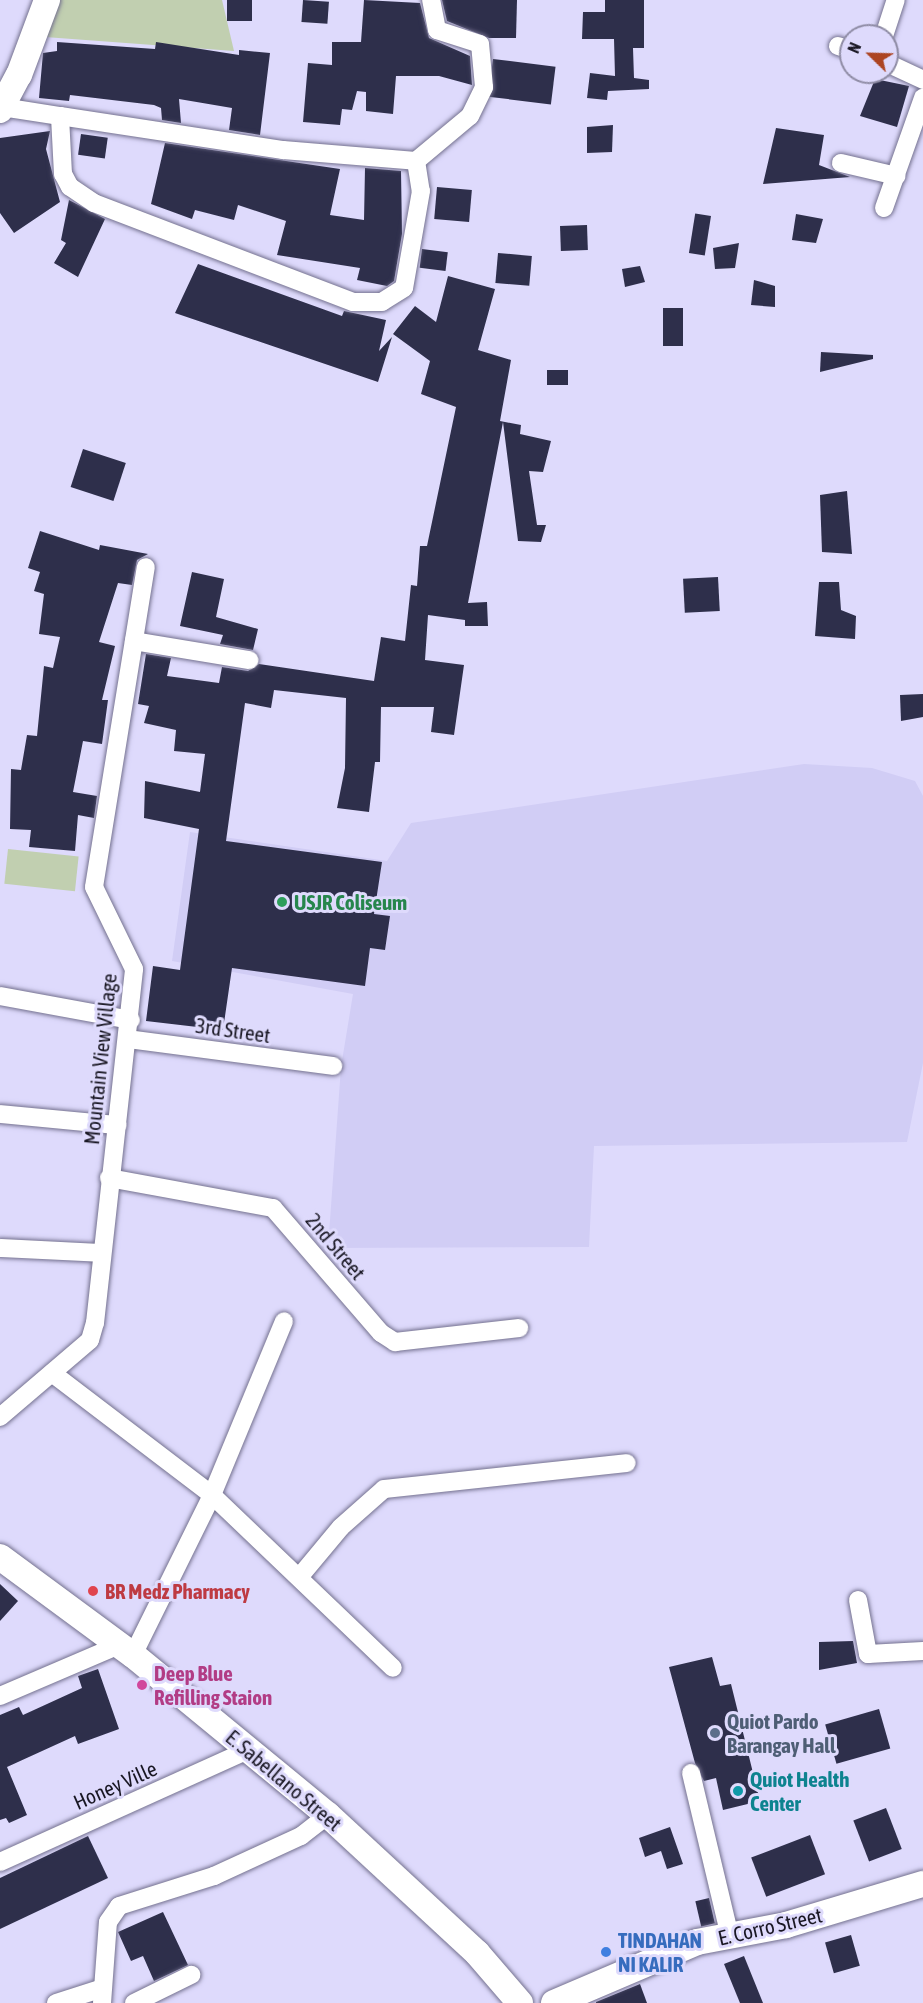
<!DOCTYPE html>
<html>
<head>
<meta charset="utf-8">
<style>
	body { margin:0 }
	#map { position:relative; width:923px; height:2003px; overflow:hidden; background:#dedafc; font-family:"Asap Condensed",sans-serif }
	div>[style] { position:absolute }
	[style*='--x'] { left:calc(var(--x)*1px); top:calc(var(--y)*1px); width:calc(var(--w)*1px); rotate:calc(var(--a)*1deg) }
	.built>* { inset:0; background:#d1cdf5 }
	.green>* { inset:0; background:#c1cfb0; transform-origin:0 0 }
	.building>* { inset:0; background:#2e2f4b; transform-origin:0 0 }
	.roads { filter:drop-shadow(0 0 2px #74718f) drop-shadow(0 0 2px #74718f) }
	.street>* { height:18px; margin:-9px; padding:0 9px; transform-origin:9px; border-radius:9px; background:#fff }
	.secondary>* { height:26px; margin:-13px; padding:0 13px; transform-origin:13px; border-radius:13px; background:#fff }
	.dots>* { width:16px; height:16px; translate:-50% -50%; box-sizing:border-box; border:3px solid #dedafc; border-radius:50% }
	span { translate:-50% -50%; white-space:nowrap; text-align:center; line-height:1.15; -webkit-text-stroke:6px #dedafc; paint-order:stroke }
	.leisure-label { font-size:21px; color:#27864d; font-weight:700 }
	.left { translate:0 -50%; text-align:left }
	.street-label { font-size:21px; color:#191723 }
	.health-label { font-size:21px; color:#be3a42; font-weight:700 }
	.hotel-label { font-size:21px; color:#b23c85; font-weight:700 }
	.service-label { font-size:21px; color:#4e5e75; font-weight:700 }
	.culture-label { font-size:21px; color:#0d838f; font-weight:700 }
	.shop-label { font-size:21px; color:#366cbe; font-weight:700 }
	.north { position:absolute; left:839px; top:24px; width:60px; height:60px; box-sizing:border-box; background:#dedafc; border:2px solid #8f8ca5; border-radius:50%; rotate:293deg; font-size:16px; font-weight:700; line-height:24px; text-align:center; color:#191723 }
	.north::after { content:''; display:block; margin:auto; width:21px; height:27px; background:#ac4422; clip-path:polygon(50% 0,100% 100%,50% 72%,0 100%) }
</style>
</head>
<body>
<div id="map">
	<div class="built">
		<i style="clip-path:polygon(804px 764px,872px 768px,915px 781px,923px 796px,923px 1063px,907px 1142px,594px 1146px,589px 1247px,328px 1248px,341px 1067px,353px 994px,172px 961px,190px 832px,387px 861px,411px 823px)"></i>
	</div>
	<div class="green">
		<i style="clip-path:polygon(59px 0,222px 0,234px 51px,45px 37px)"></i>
		<i style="left:8px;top:849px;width:71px;height:35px;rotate:6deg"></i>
	</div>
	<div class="building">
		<i style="left:227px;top:0;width:25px;height:21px"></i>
		<i style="left:303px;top:0;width:26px;height:22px;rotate:4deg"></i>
		<i style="clip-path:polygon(364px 0,420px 3px,429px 38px,470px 56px,472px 85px,439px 76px,396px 76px,393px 114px,366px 111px,366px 92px,357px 91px,352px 110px,342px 109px,340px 125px,303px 122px,308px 63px,332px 65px,332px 42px,361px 42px)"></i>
		<i style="clip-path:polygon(442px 0,517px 0,516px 38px,489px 38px,447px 21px)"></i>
		<i style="clip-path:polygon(605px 0,644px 0,644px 48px,633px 48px,634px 78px,649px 80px,649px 89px,608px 91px,607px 100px,587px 98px,590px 73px,615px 76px,614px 39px,582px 39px,583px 12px,605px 12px)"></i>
		<i style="clip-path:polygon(57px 42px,155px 49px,156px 42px,239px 55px,239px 50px,270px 53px,260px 135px,229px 130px,232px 108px,179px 99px,181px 123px,162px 120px,161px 108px,154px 105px,70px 95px,69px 101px,39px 98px,43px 53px,57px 51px)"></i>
		<i style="left:493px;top:59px;width:63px;height:38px;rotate:7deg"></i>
		<i style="clip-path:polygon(875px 79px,909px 86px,897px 127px,860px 116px)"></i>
		<i style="clip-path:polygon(613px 125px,612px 152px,587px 153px,587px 127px)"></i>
		<i style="clip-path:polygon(776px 128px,824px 135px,819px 165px,850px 177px,763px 184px)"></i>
		<i style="clip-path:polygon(50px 131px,46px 149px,60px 202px,14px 233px,0 213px,0 138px)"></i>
		<i style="left:81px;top:134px;width:27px;height:21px;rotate:8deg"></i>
		<i style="clip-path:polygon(165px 143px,340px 169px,330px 215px,364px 220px,365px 168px,401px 171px,402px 234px,394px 281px,387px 286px,357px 280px,360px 268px,277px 255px,286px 221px,238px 205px,234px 220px,195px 210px,192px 219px,151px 204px)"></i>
		<i style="left:437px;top:187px;width:35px;height:32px;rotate:5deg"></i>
		<i style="clip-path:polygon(69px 200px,105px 219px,78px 277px,54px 263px,66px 243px,61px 240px)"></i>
		<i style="clip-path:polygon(796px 214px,823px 219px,816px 243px,792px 240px)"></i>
		<i style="left:711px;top:216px;width:40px;height:16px;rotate:99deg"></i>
		<i style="left:587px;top:225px;width:25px;height:27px;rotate:88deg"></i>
		<i style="clip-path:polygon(739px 243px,735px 268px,715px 269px,713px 248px)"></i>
		<i style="left:422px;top:249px;width:26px;height:19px;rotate:7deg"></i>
		<i style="left:498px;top:253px;width:34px;height:30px;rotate:5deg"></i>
		<i style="clip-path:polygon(198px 264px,342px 316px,344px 311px,386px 320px,379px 351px,392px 337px,378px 382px,175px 313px)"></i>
		<i style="clip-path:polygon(640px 266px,645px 282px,625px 287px,622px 269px)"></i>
		<i style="clip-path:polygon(448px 276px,495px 289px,478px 350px,511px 360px,500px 421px,521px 425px,520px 434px,551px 441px,543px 472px,529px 471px,537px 525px,546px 525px,541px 542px,518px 541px,503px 422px,468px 603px,487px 602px,488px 626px,465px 626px,465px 620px,428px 615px,425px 660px,464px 665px,454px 735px,431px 732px,434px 707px,381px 707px,380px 762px,375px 762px,369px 812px,337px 808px,345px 768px,346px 698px,274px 690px,271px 708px,245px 703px,226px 841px,382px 862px,374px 914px,390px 916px,385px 950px,370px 948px,365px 986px,232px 968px,223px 1030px,146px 1021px,153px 966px,180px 970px,199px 829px,144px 818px,145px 781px,200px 792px,205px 754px,174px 751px,176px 730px,144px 723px,149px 706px,138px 704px,146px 654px,171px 658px,167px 676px,219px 683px,222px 667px,248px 671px,259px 664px,374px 681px,381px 637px,405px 641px,411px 585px,417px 586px,420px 546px,427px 546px,456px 407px,421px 394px,430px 361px,393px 334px,415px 306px,436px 322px)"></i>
		<i style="clip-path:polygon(754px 280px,775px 286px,775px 307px,751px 305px)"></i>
		<i style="left:663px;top:308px;width:20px;height:38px"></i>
		<i style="clip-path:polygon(821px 352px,873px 355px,873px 359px,820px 372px)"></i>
		<i style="left:568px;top:370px;width:15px;height:21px;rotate:90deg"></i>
		<i style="left:83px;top:449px;width:45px;height:40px;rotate:18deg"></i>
		<i style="clip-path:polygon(847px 491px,852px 554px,822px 552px,820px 495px)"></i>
		<i style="clip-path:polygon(40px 531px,99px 550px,100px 545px,148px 554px,137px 560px,132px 585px,118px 583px,99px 642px,115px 646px,102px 700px,108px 700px,102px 744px,83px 741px,73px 792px,97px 796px,94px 818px,78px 815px,75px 851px,29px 847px,31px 830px,10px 829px,11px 769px,21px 770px,27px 735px,37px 736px,44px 666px,53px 668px,60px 637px,39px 634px,44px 594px,34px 591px,40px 572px,28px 568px)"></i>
		<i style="clip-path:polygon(192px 572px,224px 579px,216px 617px,258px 629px,253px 650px,220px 644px,223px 635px,180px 626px)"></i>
		<i style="left:718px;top:577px;width:34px;height:35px;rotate:87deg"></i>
		<i style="clip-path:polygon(819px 582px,839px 582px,841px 610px,856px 616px,855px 639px,815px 636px)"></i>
		<i style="clip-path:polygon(923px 694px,923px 717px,901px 721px,900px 695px)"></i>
		<i style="clip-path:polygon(0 1584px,18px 1601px,0 1621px)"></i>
		<i style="clip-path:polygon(853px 1641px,857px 1663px,819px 1670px,819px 1642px)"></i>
		<i style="clip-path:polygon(712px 1657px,720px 1686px,731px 1684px,760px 1801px,723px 1810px,716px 1778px,704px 1781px,695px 1763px,669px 1667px)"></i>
		<i style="clip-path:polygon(98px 1669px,119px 1729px,78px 1744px,75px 1736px,7px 1767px,27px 1815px,9px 1823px,6px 1818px,0 1820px,0 1715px,19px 1707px,23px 1715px,82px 1688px,78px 1676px)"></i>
		<i style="left:879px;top:1709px;width:41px;height:56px;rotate:74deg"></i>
		<i style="left:886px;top:1808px;width:44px;height:35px;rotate:69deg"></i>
		<i style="clip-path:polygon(670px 1827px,683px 1864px,667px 1869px,661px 1851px,645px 1857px,639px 1838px)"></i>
		<i style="left:810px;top:1835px;width:42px;height:63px;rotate:69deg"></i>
		<i style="clip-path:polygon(88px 1836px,108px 1878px,0 1929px,0 1878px)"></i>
		<i style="left:709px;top:1898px;width:26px;height:14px;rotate:77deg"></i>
		<i style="clip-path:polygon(163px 1912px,188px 1965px,154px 1981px,143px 1956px,131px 1961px,118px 1932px)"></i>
		<i style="left:851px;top:1935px;width:32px;height:27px;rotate:74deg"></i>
		<i style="clip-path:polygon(744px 1956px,763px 2003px,740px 2003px,724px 1964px)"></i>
		<i style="clip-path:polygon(640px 1984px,647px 2003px,596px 2003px,596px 2002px)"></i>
	</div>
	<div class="roads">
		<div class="street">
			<i style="--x:884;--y:36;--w:38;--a:-72"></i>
			<i style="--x:838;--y:46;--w:14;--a:17"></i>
			<i style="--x:887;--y:63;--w:40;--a:25"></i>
			<i style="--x:2;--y:107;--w:59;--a:8.8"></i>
			<i style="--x:60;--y:116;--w:226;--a:8.7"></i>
			<i style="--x:283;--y:150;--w:133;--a:4.7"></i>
			<i style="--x:416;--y:161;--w:30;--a:81"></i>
			<i style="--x:421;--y:191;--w:98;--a:99.9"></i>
			<i style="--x:404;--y:288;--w:26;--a:148"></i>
			<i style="--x:382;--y:302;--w:29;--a:180"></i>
			<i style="--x:353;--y:302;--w:277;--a:-159.1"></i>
			<i style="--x:94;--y:203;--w:29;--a:-146"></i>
			<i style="--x:70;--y:187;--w:15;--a:-118"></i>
			<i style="--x:63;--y:174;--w:58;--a:-93"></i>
			<i style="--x:416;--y:161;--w:70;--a:-39.8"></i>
			<i style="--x:470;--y:116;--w:32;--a:-64"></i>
			<i style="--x:484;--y:87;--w:43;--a:-95.3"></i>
			<i style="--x:480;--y:44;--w:45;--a:-162"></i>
			<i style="--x:437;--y:30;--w:31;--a:-101"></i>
			<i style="--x:841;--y:163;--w:57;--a:13.3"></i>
			<i style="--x:884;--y:208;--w:117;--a:-70.5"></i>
			<i style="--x:134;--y:641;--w:117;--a:9.4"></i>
			<i style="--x:0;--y:996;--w:133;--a:10.4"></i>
			<i style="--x:128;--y:1039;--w:207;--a:7.5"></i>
			<i style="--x:0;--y:1114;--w:118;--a:5.4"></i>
			<i style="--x:109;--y:1178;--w:167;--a:10.4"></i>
			<i style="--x:273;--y:1208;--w:165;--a:49.2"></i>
			<i style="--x:381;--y:1333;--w:17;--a:33"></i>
			<i style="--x:395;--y:1342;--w:125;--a:-6.4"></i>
			<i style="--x:0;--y:1248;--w:101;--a:2.8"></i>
			<i style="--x:52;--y:1373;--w:201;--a:37.3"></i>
			<i style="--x:212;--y:1495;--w:250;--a:43.7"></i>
			<i style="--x:0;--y:1417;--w:118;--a:-40.5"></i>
			<i style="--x:90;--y:1340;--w:18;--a:-74"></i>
			<i style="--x:95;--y:1323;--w:356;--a:-83.7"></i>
			<i style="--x:134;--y:969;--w:91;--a:-116"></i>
			<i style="--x:94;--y:887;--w:324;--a:-80.8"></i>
			<i style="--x:301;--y:1575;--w:62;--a:-50.2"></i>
			<i style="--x:341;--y:1527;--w:57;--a:-41.5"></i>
			<i style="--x:384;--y:1489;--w:244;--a:-6.1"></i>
			<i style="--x:858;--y:1600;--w:55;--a:79.5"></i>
			<i style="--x:868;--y:1654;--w:55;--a:-3.1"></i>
			<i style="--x:133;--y:1655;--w:178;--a:-63.7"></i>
			<i style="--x:212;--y:1495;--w:188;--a:-67.5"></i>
			<i style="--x:0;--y:1696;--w:129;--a:-23.2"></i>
			<i style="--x:691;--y:1773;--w:169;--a:76.6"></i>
			<i style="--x:0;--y:1862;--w:272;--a:-24.3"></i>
			<i style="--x:56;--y:2003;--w:49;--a:-17.7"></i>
			<i style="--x:102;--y:2003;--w:81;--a:-85.8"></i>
			<i style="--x:108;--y:1922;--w:19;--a:-55"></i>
			<i style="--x:119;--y:1906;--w:100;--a:-17.5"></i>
			<i style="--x:214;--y:1876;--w:96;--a:-24.7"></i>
			<i style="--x:301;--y:1836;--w:34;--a:-38"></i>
			<i style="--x:134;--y:2003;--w:64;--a:-26.2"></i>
		</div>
		<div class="secondary">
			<i style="--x:0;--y:110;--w:40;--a:-62"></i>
			<i style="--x:19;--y:75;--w:80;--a:-69.5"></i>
			<i style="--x:0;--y:1557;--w:165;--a:36.4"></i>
			<i style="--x:133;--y:1655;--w:252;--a:39.4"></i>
			<i style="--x:328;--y:1815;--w:203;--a:42.8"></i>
			<i style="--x:477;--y:1953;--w:66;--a:49.3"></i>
			<i style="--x:554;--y:2003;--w:155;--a:-23.1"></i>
			<i style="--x:697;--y:1942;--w:91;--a:-10.8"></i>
			<i style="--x:786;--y:1925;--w:143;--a:-16.7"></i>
		</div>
	</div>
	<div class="dots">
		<i style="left:282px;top:902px;background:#2e9e5b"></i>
		<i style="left:93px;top:1591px;background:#e0444e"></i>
		<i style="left:142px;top:1685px;background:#d1479c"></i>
		<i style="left:715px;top:1733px;background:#5c6f8a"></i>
		<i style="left:738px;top:1791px;background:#0f9aa8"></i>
		<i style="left:606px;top:1952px;background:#3f7fe0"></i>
	</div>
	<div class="leisure-label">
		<span class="left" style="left:294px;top:902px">USJR Coliseum</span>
	</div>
	<div class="street-label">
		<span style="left:233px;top:1030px;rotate:8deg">3rd Street</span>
		<span style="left:100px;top:1059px;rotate:-84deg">Mountain View Village</span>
		<span style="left:336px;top:1246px;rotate:50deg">2nd Street</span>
		<span style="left:284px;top:1780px;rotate:40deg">E. Sabellano Street</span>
		<span style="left:115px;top:1785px;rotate:-24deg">Honey Ville</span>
		<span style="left:770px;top:1926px;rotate:-13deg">E. Corro Street</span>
	</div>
	<div class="health-label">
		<span class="left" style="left:105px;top:1591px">BR Medz Pharmacy</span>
	</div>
	<div class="hotel-label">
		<span class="left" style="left:154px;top:1685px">Deep Blue<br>Refilling Staion</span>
	</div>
	<div class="service-label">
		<span class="left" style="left:727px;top:1733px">Quiot Pardo<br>Barangay Hall</span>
	</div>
	<div class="culture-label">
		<span class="left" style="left:750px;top:1791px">Quiot Health<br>Center</span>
	</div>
	<div class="shop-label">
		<span class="left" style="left:618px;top:1952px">TINDAHAN<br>NI KALIR</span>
	</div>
	<div class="north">N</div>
</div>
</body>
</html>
